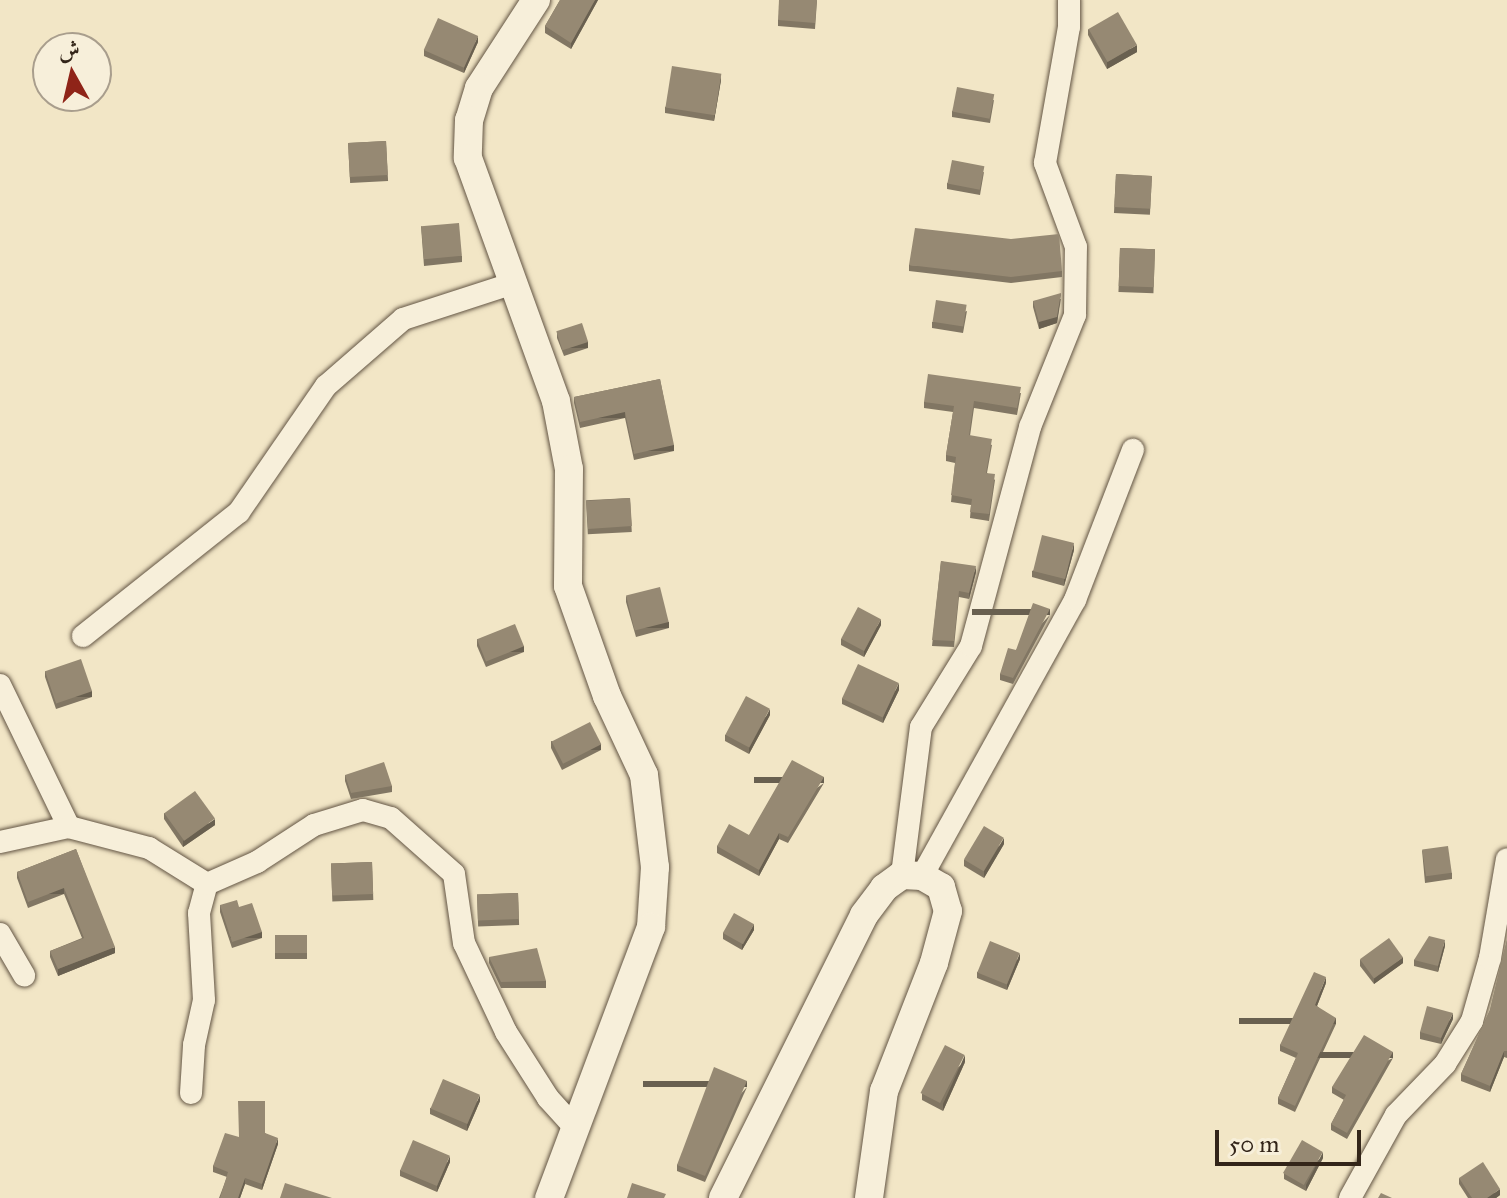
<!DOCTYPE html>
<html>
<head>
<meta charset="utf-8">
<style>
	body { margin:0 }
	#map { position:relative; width:1507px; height:1198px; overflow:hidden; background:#f2e6c6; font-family:"IM FELL Great Primer",Amiri,serif }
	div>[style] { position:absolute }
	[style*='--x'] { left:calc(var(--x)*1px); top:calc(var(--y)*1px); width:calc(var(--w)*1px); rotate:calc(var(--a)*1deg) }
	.roads { filter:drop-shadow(0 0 2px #635544) drop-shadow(0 0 2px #635544) }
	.minor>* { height:22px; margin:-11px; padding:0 11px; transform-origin:11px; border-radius:11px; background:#f7efda }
	.tertiary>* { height:28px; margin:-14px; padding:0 14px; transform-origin:14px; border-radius:14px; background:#f7efda }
	.wall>* { inset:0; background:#817663; transform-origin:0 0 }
	.shaded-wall>* { inset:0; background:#696050; transform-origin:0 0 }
	.building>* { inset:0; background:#968973; transform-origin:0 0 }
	span { translate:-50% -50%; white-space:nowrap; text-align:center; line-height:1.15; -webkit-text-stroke:6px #f7efda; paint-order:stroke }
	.north { position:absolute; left:32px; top:32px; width:80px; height:80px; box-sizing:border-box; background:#f7efda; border:2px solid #a99e8d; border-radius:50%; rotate:352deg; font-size:22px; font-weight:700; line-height:32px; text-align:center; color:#332519 }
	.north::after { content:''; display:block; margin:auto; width:28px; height:36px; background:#8f2418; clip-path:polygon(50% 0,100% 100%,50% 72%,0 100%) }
	.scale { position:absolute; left:1215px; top:1130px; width:146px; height:36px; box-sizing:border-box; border:4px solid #332519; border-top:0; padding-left:10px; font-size:24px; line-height:28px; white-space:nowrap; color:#332519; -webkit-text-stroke:6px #f7efda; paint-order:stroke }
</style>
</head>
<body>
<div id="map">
	<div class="roads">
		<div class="minor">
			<i style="--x:83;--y:636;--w:199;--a:-38.5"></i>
			<i style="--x:239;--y:512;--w:153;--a:-55.4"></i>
			<i style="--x:326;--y:386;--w:102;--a:-41"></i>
			<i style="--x:403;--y:319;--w:117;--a:-18"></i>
			<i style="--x:0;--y:685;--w:158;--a:64.1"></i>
			<i style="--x:0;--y:842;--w:71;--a:-12.3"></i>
			<i style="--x:69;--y:827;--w:83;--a:14.7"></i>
			<i style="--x:149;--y:848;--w:68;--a:31.8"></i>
			<i style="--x:902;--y:875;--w:149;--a:-82.7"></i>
			<i style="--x:921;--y:727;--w:95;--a:-58.3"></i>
			<i style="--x:971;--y:646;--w:227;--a:-74.9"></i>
			<i style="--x:1030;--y:427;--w:121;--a:-68.1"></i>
			<i style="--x:1075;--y:315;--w:68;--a:-89.2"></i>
			<i style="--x:1076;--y:247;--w:90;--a:-110.3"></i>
			<i style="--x:1045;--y:163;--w:138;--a:-80"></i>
			<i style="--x:1069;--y:27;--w:27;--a:-90"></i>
			<i style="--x:922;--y:876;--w:316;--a:-61"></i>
			<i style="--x:1075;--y:600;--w:161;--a:-68.9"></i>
			<i style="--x:0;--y:934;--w:48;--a:59.7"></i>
			<i style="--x:191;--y:1093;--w:48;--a:-86.4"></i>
			<i style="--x:194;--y:1045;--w:46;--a:-77.5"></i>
			<i style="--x:204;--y:1000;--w:87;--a:-93.3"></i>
			<i style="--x:199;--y:913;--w:30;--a:-75"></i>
			<i style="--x:207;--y:884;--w:55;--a:-23.7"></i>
			<i style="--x:257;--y:862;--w:68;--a:-33"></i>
			<i style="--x:314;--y:825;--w:51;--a:-17"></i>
			<i style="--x:363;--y:810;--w:29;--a:16"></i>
			<i style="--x:391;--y:818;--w:84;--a:41.6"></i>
			<i style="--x:454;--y:874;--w:70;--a:81.8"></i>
			<i style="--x:464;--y:943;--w:98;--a:64.7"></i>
			<i style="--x:506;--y:1032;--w:78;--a:57.5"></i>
			<i style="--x:548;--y:1098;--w:43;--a:47.8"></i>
			<i style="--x:1350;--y:1198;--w:95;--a:-61"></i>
			<i style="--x:1396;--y:1115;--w:71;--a:-46.1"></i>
			<i style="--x:1445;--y:1064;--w:51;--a:-57.9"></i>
			<i style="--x:1472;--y:1021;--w:66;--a:-74.1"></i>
			<i style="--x:1490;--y:958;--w:100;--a:-80.3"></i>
		</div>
		<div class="tertiary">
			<i style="--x:536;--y:0;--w:105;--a:122.9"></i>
			<i style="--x:479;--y:88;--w:34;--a:107"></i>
			<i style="--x:469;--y:120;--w:38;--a:92"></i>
			<i style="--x:468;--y:158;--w:258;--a:70.1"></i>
			<i style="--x:556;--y:401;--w:69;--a:79.2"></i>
			<i style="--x:569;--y:469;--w:117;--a:90.5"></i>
			<i style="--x:568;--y:586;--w:117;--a:70.5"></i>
			<i style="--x:607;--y:696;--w:87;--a:64.9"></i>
			<i style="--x:644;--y:775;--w:93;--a:83.2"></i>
			<i style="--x:655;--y:867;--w:60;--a:93.8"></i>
			<i style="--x:651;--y:927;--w:290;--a:110.6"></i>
			<i style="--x:723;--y:1198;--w:316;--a:-63.5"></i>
			<i style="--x:864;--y:915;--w:34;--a:-53"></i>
			<i style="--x:884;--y:888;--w:22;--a:-36"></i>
			<i style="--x:902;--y:875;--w:20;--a:3"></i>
			<i style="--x:922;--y:876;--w:22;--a:30"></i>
			<i style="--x:941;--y:887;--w:25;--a:74"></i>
			<i style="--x:948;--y:911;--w:54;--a:105.1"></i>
			<i style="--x:934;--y:963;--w:137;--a:111.3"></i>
			<i style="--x:884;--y:1091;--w:108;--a:98"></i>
		</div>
	</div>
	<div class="wall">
		<i style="clip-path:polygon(560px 0,598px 0,571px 49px,545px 33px,545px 26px)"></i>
		<i style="clip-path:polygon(817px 0,815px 29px,778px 26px,778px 20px)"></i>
		<i style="clip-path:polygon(1088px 29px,1137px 52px,1107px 69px,1088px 35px)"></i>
		<i style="clip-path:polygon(478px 42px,464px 73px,424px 56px,424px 50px)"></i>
		<i style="clip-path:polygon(721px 80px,714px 121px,665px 113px,665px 107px)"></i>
		<i style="clip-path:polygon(994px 100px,990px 123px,952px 117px,952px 111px)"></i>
		<i style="left:386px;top:141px;width:40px;height:38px;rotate:87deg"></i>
		<i style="clip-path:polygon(984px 172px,980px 195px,947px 189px,947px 183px)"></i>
		<i style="left:1116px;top:174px;width:36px;height:39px;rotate:3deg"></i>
		<i style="clip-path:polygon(421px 226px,462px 256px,462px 262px,424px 266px)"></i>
		<i style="left:1120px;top:248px;width:35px;height:44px;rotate:2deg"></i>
		<i style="clip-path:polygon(909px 265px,1062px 271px,1062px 277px,1011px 283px,909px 271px)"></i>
		<i style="clip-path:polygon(1061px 299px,1057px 323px,1039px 329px,1033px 307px,1033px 301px)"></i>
		<i style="clip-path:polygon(967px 311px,963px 333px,932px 328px,932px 322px)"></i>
		<i style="clip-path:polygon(557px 332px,588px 348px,564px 356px,557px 338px)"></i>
		<i style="clip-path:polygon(660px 379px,674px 451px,634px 460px,625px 418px,580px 428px,574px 403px,574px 397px)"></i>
		<i style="clip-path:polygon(1021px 393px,1017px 415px,974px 408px,970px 436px,992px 445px,987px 473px,995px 480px,989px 521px,970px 518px,971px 505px,951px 502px,955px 463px,946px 461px,946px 455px,953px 412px,924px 408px,924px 402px)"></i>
		<i style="left:630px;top:498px;width:34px;height:44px;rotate:87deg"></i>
		<i style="clip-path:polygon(1074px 550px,1064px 586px,1032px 577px,1032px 571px)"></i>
		<i style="clip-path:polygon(941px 561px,976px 572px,969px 599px,959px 597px,954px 647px,932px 646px)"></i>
		<i style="clip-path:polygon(626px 596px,669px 628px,636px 637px,626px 602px)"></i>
		<i style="clip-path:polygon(1050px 615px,1013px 684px,1000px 680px,1000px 674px,1016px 650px)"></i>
		<i style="clip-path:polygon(881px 625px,864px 657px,841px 645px,841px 639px)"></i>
		<i style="clip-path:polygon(477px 639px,524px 652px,486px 667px,477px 646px)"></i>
		<i style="clip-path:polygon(45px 671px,92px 697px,56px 709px,45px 677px)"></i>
		<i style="clip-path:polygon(899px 690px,883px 723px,842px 704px,842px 698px)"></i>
		<i style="clip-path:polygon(770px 715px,749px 754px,725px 741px,725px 735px)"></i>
		<i style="clip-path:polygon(551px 741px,601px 750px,562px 770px,551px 748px)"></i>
		<i style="clip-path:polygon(345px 775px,392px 786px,392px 792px,351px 799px,345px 781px)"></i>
		<i style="clip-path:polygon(824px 783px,788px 843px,779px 839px,759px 876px,717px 853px,717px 846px,749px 835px)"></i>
		<i style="clip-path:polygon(164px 813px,215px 825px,183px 847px,164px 819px)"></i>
		<i style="clip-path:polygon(1004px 844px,984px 878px,964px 866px,964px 860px)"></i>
		<i style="clip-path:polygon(76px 849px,115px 953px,58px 976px,50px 957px,50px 951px,82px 938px,64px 894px,28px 908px,17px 878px,17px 872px)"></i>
		<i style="clip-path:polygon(1422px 850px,1452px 873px,1452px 879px,1425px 883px)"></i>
		<i style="left:372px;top:862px;width:38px;height:41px;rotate:88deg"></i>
		<i style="left:518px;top:893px;width:32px;height:41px;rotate:88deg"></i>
		<i style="clip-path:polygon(220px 905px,239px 907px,262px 938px,232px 948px,220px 912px)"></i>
		<i style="clip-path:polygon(754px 930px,742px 950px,723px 939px,723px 933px)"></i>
		<i style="left:307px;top:935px;width:24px;height:32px;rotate:90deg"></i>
		<i style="clip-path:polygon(1507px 940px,1507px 1058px,1504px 1057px,1490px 1092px,1461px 1081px,1461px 1074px,1490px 1010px)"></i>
		<i style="clip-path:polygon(1445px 946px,1438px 972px,1414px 966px,1414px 960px)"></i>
		<i style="clip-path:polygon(489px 957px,546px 981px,546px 988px,501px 988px,489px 963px)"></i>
		<i style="clip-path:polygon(1020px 959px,1007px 990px,977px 978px,977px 972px)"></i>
		<i style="clip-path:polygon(1360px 960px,1403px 963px,1374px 984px,1360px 966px)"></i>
		<i style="clip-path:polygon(1326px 983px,1317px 1006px,1336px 1024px,1295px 1112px,1278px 1104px,1278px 1098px,1296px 1058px,1280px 1051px,1280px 1045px)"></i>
		<i style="clip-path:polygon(1453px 1019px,1441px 1044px,1420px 1039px,1420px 1032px)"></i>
		<i style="clip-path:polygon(1393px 1058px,1347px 1139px,1331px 1130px,1331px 1124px,1344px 1100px,1332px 1093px,1332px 1087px)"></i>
		<i style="clip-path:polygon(965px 1062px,943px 1111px,922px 1100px,922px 1094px)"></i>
		<i style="clip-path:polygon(747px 1087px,705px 1182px,677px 1171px,677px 1165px)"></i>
		<i style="clip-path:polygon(480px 1101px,467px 1131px,430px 1114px,430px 1108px)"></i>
		<i style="clip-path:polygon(265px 1133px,278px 1144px,262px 1190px,245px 1184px,240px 1198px,219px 1198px,227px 1177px,213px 1172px,213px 1166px,239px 1137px)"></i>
		<i style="clip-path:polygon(1323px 1158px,1306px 1191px,1284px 1179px,1284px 1173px)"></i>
		<i style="clip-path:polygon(450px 1162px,437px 1192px,400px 1176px,400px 1170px)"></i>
		<i style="clip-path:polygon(1459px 1178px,1500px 1195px,1496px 1198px,1468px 1198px,1459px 1184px)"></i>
	</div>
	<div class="shaded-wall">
		<i style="clip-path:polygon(595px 0,598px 0,571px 49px,571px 43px)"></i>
		<i style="clip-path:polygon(478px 36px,478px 42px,464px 73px,464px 67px)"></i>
		<i style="clip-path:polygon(1137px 45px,1137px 52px,1107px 69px,1107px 62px)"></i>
		<i style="clip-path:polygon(721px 74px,721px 80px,714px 121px,714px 115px)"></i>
		<i style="clip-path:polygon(1061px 293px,1057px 323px,1039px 329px,1039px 322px)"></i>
		<i style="left:588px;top:342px;width:6px;height:25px;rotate:90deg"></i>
		<i style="left:625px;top:412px;width:6px;height:46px;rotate:90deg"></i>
		<i style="left:674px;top:445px;width:6px;height:41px;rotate:90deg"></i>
		<i style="clip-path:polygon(1074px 543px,1074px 550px,1064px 586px,1064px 580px)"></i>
		<i style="clip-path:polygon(976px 566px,976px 572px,969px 599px,969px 593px)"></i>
		<i style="left:1050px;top:609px;width:6px;height:78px;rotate:90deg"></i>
		<i style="clip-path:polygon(881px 619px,881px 625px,864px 657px,864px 651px)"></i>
		<i style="left:669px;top:622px;width:6px;height:34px;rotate:90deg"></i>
		<i style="left:524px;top:646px;width:6px;height:41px;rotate:90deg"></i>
		<i style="clip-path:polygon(899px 683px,899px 690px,883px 723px,883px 717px)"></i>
		<i style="left:92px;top:691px;width:6px;height:38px;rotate:90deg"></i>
		<i style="clip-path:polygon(770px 709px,770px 715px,749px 754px,749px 748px)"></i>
		<i style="left:601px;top:744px;width:6px;height:44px;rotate:90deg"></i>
		<i style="left:824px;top:777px;width:6px;height:70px;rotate:90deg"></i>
		<i style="clip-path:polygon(215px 819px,215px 825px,183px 847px,183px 841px)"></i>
		<i style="clip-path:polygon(779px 833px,779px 839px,759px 876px,759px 870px)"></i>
		<i style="clip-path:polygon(1004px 838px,1004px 844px,984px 878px,984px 871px)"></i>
		<i style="left:64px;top:888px;width:6px;height:39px;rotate:90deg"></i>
		<i style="clip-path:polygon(754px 924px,754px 930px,742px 950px,742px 944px)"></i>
		<i style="left:262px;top:932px;width:6px;height:32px;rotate:90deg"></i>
		<i style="clip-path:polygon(1445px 940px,1445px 946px,1438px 972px,1438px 966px)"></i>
		<i style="clip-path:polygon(115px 947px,115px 953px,58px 976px,58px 969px)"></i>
		<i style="clip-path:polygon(1020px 953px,1020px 959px,1007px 990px,1007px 984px)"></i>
		<i style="clip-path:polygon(1403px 957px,1403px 963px,1374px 984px,1374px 978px)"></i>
		<i style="clip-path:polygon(1326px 977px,1326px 983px,1315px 1011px,1315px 1005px)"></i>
		<i style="clip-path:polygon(1453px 1013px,1453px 1019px,1441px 1044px,1441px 1038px)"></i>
		<i style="left:1336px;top:1018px;width:6px;height:97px;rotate:90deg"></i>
		<i style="clip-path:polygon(1504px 1051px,1504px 1057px,1490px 1092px,1490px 1086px)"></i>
		<i style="left:1393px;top:1052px;width:6px;height:93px;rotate:90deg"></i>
		<i style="clip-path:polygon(965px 1055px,965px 1062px,943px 1111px,943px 1104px)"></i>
		<i style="left:747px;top:1081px;width:6px;height:104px;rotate:90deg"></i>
		<i style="clip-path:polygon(480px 1095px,480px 1101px,467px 1131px,467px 1124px)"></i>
		<i style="clip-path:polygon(278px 1138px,278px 1144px,262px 1190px,262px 1184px)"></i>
		<i style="clip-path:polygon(1323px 1152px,1323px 1158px,1306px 1191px,1306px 1185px)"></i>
		<i style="clip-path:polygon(450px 1156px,450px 1162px,437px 1192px,437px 1186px)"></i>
		<i style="clip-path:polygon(245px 1178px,245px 1184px,240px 1198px,238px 1198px)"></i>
		<i style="clip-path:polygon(1500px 1189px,1500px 1195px,1496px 1198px,1487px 1198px)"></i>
	</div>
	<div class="building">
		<i style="clip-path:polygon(560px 0,595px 0,571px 43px,545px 26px)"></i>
		<i style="clip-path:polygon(779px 0,817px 0,815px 23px,778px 20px)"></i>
		<i style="left:1118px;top:12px;width:38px;height:34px;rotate:60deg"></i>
		<i style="left:438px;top:18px;width:44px;height:35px;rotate:24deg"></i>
		<i style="left:672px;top:66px;width:50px;height:42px;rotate:9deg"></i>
		<i style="left:957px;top:87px;width:38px;height:25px;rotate:11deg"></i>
		<i style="left:386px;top:141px;width:34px;height:38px;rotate:87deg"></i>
		<i style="left:952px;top:160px;width:33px;height:24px;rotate:11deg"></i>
		<i style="left:1116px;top:174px;width:36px;height:33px;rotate:3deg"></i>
		<i style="left:459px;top:223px;width:33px;height:38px;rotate:85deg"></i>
		<i style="clip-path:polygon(915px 228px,1011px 239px,1059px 234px,1062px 271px,1011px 277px,909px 265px)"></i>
		<i style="left:1120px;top:248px;width:35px;height:38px;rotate:2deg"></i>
		<i style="clip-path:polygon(1061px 293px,1057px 317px,1039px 322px,1033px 301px)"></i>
		<i style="left:936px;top:300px;width:31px;height:22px;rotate:9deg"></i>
		<i style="left:582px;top:323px;width:20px;height:27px;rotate:72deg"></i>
		<i style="clip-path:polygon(928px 374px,1021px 387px,1017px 408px,974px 401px,969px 435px,992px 439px,986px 473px,995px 474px,989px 514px,970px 512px,972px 499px,951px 495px,956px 457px,946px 455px,954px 406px,924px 402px)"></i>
		<i style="clip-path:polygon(660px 379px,674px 445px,634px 454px,625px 412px,580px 422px,574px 397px)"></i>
		<i style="left:630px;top:498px;width:28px;height:44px;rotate:86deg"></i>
		<i style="left:1042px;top:535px;width:33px;height:37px;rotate:14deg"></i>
		<i style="clip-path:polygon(941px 561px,976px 566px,969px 593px,959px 591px,954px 641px,932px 640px)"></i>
		<i style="left:660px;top:587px;width:36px;height:35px;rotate:76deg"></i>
		<i style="clip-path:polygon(1033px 603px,1050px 609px,1013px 678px,1000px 674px,1008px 648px,1016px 650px)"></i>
		<i style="left:858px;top:607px;width:26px;height:36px;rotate:28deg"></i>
		<i style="left:515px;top:624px;width:24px;height:41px;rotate:68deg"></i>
		<i style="left:81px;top:659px;width:34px;height:38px;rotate:71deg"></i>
		<i style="left:858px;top:664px;width:45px;height:38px;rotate:25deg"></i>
		<i style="left:746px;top:696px;width:27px;height:44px;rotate:28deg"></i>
		<i style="left:590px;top:722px;width:25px;height:43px;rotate:63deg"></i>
		<i style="clip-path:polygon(792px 760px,824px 777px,788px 837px,779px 833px,759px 870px,717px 846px,729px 824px,749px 835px)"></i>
		<i style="clip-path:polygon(384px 762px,392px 786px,351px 793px,345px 775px)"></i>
		<i style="left:195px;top:791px;width:34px;height:38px;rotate:54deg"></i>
		<i style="left:984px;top:826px;width:23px;height:39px;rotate:31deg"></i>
		<i style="left:1448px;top:846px;width:27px;height:26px;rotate:82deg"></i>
		<i style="clip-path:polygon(76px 849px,115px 947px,58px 969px,50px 951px,84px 938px,64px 888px,28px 902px,17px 872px)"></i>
		<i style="left:372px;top:862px;width:32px;height:41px;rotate:88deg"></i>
		<i style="left:518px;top:893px;width:26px;height:41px;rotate:88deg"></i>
		<i style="clip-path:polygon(237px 900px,239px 907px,252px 903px,262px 932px,232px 942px,220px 905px)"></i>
		<i style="left:734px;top:913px;width:23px;height:23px;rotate:29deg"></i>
		<i style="left:307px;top:935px;width:18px;height:32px;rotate:90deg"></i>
		<i style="clip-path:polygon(1429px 936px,1445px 940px,1438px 966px,1414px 960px)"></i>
		<i style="left:1389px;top:938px;width:24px;height:36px;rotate:54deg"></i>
		<i style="clip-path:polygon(1507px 940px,1507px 1051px,1504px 1051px,1490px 1086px,1461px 1074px,1490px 1010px)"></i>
		<i style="left:990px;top:941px;width:32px;height:34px;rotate:22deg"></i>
		<i style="clip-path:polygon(537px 948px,546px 981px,501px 982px,489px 957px)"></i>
		<i style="clip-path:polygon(1314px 972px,1326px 977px,1315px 1005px,1336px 1018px,1295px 1106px,1278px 1098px,1298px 1053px,1280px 1045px)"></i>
		<i style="clip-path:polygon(1427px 1006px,1453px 1013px,1441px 1038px,1420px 1032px)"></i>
		<i style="clip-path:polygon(1364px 1035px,1393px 1052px,1347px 1133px,1331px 1124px,1346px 1095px,1332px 1087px)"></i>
		<i style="left:945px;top:1045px;width:22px;height:54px;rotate:27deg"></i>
		<i style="clip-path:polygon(714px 1067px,747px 1081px,705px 1176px,677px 1165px)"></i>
		<i style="left:443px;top:1079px;width:40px;height:32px;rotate:23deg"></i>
		<i style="clip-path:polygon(238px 1101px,265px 1101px,265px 1133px,278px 1138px,262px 1184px,245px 1178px,238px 1198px,220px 1198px,228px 1172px,213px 1166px,225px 1133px,239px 1137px)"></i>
		<i style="left:413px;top:1140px;width:40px;height:33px;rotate:23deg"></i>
		<i style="left:1302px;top:1140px;width:24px;height:38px;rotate:30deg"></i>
		<i style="clip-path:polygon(1483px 1162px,1500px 1189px,1487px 1198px,1472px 1198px,1459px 1178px)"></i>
		<i style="clip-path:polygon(285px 1183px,332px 1198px,280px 1198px)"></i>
		<i style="clip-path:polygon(632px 1183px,666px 1194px,664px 1198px,627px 1198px)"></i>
		<i style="clip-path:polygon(1381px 1193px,1392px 1198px,1378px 1198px)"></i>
	</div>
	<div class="north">ش</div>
	<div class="scale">50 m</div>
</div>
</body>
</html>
